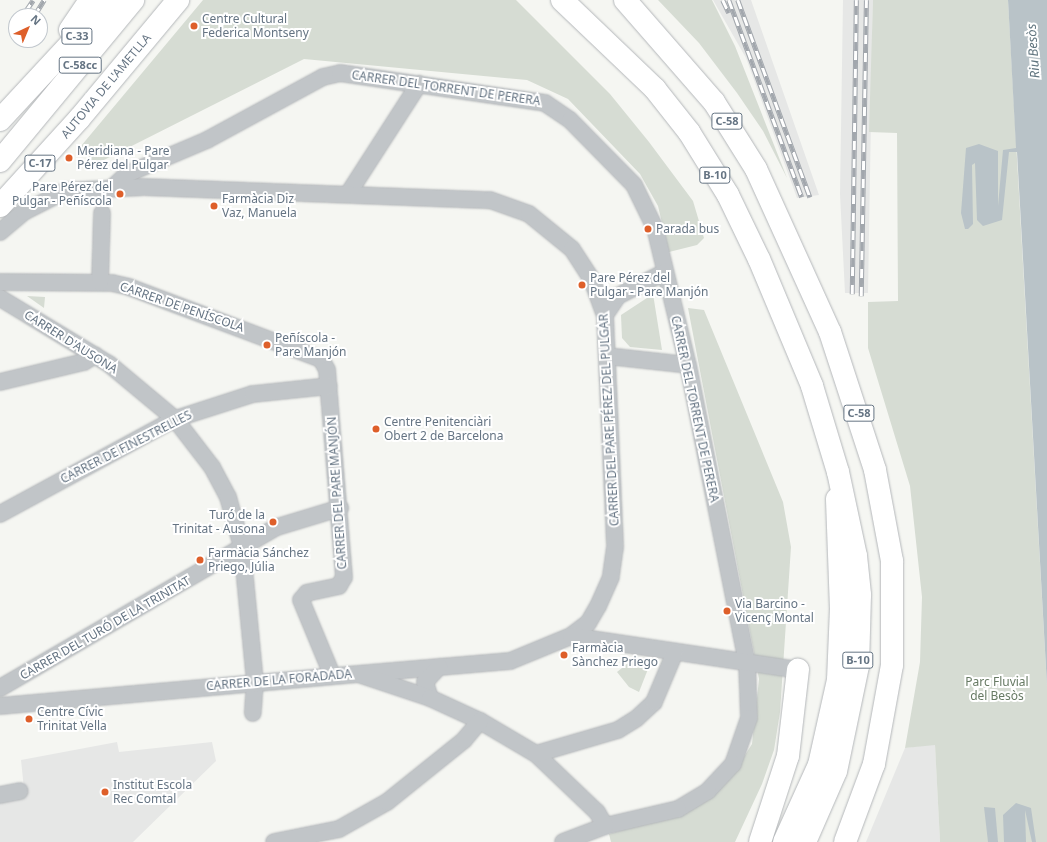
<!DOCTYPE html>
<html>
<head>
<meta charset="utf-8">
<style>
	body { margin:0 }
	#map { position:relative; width:1047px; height:842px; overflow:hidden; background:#f5f6f2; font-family:"Noto Sans",sans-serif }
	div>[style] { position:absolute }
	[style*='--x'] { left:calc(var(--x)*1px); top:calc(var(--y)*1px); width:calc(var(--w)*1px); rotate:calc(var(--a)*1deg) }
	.built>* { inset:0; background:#e6e7e6 }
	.green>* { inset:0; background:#d6dcd3 }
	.water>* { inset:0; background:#b9c3c8 }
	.roads { filter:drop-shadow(0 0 1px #b4b7ba) drop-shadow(0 0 1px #b4b7ba) }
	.minor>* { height:16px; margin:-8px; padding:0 8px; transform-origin:8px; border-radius:8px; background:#c1c5c8 }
	.highway>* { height:22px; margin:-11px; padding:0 11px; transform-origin:11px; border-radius:11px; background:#fff }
	.rail>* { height:4.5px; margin-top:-2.25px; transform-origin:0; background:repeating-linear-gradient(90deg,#fff 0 9px,#a2a7ad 0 18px); box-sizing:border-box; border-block:1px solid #a2a7ad }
	.dots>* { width:11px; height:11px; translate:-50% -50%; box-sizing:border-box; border:2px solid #fff; border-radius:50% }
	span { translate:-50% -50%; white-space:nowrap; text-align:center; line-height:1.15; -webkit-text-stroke:4px #fff; paint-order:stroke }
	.shield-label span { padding:1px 3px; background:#fff; border:1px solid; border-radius:3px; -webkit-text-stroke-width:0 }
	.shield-label { font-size:11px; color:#657483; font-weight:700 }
	.poi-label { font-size:12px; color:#657483 }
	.left { translate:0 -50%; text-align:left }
	.right { translate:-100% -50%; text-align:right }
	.street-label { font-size:12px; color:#657483 }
	.park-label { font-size:12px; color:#677a64 }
	.water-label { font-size:13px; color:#61757f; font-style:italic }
	.north { position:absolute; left:8px; top:8px; width:40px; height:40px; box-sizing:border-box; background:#fff; border:1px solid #c1c7cd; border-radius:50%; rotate:44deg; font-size:11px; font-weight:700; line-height:16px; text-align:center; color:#657483 }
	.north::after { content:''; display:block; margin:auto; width:14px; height:18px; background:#de5f2a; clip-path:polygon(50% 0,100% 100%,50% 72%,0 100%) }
</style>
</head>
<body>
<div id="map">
	<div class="built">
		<i style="clip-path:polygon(713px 0,751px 0,819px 195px,797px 198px,746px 58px)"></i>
		<i style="clip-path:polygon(843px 0,873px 0,868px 293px,845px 293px,840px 194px)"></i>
		<i style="clip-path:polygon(117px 742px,119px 752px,212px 742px,216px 761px,133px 842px,0 842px,0 802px,24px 789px,21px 760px)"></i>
		<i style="clip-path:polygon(935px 744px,940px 842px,866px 842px,905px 748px)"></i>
	</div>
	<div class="green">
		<i style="clip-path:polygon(203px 0,516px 0,610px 94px,649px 142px,693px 201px,704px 238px,697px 245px,669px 252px,658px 206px,640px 174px,568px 99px,527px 80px,304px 59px,94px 165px,81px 146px)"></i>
		<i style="clip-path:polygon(658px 0,712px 0,735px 46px,787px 178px,763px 131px,737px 93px,699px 43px)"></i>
		<i style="clip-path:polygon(873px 0,1008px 0,1047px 686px,1047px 842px,940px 842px,935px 745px,905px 748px,920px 662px,922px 597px,910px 486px,868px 348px,868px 302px,898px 301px,897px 133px,869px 132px)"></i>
		<i style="clip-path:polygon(653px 294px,662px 350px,630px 347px,622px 338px,621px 315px)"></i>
		<i style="clip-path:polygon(27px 296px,45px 297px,44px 308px)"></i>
		<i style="clip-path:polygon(688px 308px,704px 310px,783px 502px,791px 547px,780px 712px,774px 750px,762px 784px,735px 842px,611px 842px,609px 834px,681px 812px,730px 779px,752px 744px,759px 679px)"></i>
		<i style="clip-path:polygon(633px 659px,648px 669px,639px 692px,629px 687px,617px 672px)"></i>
	</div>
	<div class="water">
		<i style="clip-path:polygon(1008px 0,1047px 0,1047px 686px,1017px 152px,1009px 152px,1002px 220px,983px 226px,977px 220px,975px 163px,972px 165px,973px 224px,968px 229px,965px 229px,961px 213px,966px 148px,979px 144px,998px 151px,998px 206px,1003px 150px,1016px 148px)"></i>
		<i style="clip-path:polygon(1016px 803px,1031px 808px,1036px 842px,1032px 842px,1025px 810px,1026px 842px,1004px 842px,1003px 815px)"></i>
		<i style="clip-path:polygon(984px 807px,995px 808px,998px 842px,988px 842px)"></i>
	</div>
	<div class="roads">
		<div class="minor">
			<i style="--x:113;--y:187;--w:19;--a:-43"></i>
			<i style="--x:127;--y:174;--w:87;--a:-23"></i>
			<i style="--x:207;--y:140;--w:132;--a:-28.5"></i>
			<i style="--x:323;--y:77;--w:17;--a:-13"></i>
			<i style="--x:340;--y:73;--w:207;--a:8.3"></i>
			<i style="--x:545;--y:103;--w:30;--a:34"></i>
			<i style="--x:570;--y:120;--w:91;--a:45.4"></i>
			<i style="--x:634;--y:185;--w:48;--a:64"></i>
			<i style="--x:655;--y:228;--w:141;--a:76.5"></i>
			<i style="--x:688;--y:365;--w:304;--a:78.8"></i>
			<i style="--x:747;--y:663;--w:55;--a:87.9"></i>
			<i style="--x:749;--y:718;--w:49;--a:109.2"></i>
			<i style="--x:733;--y:764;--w:37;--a:133"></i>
			<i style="--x:708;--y:791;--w:35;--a:149"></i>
			<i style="--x:678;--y:809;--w:75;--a:166.9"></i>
			<i style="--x:605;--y:826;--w:45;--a:159.1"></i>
			<i style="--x:348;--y:194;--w:131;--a:-57.2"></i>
			<i style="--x:0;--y:232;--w:31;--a:-40"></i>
			<i style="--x:24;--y:212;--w:46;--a:-27.1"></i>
			<i style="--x:65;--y:191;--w:79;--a:-2.9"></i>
			<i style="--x:144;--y:187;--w:346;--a:2.2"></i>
			<i style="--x:490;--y:200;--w:41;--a:19.7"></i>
			<i style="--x:529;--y:214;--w:55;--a:39.1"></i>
			<i style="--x:572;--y:249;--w:37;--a:57"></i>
			<i style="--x:592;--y:280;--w:37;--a:70"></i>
			<i style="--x:605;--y:315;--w:232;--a:87.5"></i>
			<i style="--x:615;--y:547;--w:30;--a:98"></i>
			<i style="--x:611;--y:577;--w:32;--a:114"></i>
			<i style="--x:598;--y:606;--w:20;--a:120"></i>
			<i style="--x:588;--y:623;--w:21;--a:143"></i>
			<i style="--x:571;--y:636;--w:66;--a:157.7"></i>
			<i style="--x:510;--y:661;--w:153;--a:175.1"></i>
			<i style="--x:0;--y:282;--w:112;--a:0.5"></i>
			<i style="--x:112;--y:283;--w:17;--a:13"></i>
			<i style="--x:129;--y:287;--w:205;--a:20.6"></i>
			<i style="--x:321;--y:359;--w:13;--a:61"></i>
			<i style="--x:327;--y:370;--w:208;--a:85.3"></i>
			<i style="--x:344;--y:577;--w:10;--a:119"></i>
			<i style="--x:339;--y:586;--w:33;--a:168"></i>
			<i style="--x:307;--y:593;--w:9;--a:131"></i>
			<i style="--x:301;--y:600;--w:81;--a:67.5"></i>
			<i style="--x:100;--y:282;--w:69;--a:-88.3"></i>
			<i style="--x:0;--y:298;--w:127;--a:31.2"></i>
			<i style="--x:109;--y:364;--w:86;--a:39.8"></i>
			<i style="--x:175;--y:419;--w:61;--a:52.4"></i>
			<i style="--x:212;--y:467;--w:34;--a:62"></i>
			<i style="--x:228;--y:497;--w:52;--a:74.4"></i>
			<i style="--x:242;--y:547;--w:135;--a:84.5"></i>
			<i style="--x:255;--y:681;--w:32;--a:94"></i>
			<i style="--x:605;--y:315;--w:23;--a:-56"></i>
			<i style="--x:618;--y:296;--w:53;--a:-27.1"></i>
			<i style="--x:607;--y:356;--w:81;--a:6.3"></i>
			<i style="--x:0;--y:382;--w:86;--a:-13.4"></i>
			<i style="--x:84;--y:362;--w:13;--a:-32"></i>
			<i style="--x:0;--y:514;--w:199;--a:-28.5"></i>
			<i style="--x:175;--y:419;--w:82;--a:-17.8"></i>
			<i style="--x:253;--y:394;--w:76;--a:-6"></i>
			<i style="--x:571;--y:636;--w:230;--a:8.5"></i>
			<i style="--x:0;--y:688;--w:320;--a:-30.2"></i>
			<i style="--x:277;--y:527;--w:66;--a:-16.8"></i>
			<i style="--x:430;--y:698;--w:17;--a:-107"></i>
			<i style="--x:425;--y:682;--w:21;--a:-47"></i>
			<i style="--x:0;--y:706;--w:359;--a:-5.1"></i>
			<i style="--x:358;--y:674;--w:76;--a:18.4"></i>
			<i style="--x:430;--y:698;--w:55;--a:24.7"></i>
			<i style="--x:480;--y:721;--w:65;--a:30.5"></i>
			<i style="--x:536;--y:754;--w:84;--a:43.6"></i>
			<i style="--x:597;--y:812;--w:16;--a:60"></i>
			<i style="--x:536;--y:754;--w:85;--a:-16.3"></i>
			<i style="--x:618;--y:730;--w:22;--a:-32"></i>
			<i style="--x:637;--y:718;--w:23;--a:-43"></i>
			<i style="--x:654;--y:702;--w:54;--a:-67.2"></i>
			<i style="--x:0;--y:795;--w:20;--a:-11"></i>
			<i style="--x:274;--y:842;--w:66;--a:-11.3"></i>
			<i style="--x:339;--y:829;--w:55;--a:-29.4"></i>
			<i style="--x:387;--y:802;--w:99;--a:-38.8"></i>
			<i style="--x:464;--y:740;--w:25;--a:-50"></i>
		</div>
		<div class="highway">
			<i style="--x:562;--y:0;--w:129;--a:43.7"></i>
			<i style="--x:655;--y:89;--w:55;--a:51.7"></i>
			<i style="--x:689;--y:132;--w:74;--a:58.2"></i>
			<i style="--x:728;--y:195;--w:71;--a:64.2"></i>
			<i style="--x:759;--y:259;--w:138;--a:67.3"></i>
			<i style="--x:812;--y:386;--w:90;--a:73.2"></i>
			<i style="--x:838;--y:472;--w:86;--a:77.9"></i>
			<i style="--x:856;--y:556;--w:39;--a:84"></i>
			<i style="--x:860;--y:595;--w:71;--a:91.6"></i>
			<i style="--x:858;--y:666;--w:107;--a:101.8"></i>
			<i style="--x:836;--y:771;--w:77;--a:113.6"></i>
			<i style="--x:625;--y:0;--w:135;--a:48.9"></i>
			<i style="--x:714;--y:102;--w:79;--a:57.9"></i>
			<i style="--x:756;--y:169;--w:179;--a:65.6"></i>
			<i style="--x:830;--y:332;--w:145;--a:71.9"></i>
			<i style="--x:875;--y:470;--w:93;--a:79.4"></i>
			<i style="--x:892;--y:561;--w:104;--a:90"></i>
			<i style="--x:892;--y:665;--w:101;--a:100.3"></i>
			<i style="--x:874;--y:764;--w:83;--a:110.4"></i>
			<i style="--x:70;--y:30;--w:36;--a:-56"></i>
			<i style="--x:0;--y:120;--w:163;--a:-47.2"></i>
			<i style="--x:0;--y:161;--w:209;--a:-50.4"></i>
			<i style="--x:0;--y:206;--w:118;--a:-47.8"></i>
			<i style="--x:79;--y:119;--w:155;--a:-50.2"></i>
			<i style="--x:760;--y:842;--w:90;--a:-72"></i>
			<i style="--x:788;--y:756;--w:87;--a:-83.4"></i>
			<i style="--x:784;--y:842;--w:85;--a:-65.6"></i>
			<i style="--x:819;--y:765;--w:87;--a:-77.4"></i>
			<i style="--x:838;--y:680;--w:71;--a:-87.6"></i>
			<i style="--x:841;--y:609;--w:110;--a:-92.1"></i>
		</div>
	</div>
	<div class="rail">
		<i style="--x:723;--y:0;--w:14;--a:65"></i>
		<i style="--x:729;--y:0;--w:210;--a:69.7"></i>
		<i style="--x:738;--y:0;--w:210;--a:69.9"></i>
		<i style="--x:25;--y:12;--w:14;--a:-56"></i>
		<i style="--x:34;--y:16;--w:19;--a:-58"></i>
		<i style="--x:852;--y:294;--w:294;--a:-89.2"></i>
		<i style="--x:861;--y:296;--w:296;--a:-89"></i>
	</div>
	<div class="dots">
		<i style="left:194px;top:26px;background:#de5f2a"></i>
		<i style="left:69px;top:158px;background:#de5f2a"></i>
		<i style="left:120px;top:194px;background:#de5f2a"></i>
		<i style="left:214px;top:206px;background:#de5f2a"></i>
		<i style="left:648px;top:229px;background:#de5f2a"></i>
		<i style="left:582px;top:285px;background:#de5f2a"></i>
		<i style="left:267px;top:345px;background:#de5f2a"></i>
		<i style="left:376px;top:429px;background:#de5f2a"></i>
		<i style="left:273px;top:522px;background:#de5f2a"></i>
		<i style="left:200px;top:560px;background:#de5f2a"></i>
		<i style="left:727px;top:611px;background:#de5f2a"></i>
		<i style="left:564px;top:655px;background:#de5f2a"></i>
		<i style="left:29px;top:719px;background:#de5f2a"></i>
		<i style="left:105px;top:792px;background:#de5f2a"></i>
	</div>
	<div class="shield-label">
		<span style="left:77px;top:36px">C-33</span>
		<span style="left:80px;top:65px">C-58cc</span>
		<span style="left:727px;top:121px">C-58</span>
		<span style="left:40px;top:163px">C-17</span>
		<span style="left:715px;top:175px">B-10</span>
		<span style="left:859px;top:413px">C-58</span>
		<span style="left:858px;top:660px">B-10</span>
	</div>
	<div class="poi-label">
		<span class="left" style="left:202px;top:26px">Centre Cultural<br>Federica Montseny</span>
		<span class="left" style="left:77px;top:158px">Meridiana - Pare<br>Pérez del Pulgar</span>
		<span class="right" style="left:112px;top:194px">Pare Pérez del<br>Pulgar - Peñíscola</span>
		<span class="left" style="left:222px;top:206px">Farmàcia Diz<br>Vaz, Manuela</span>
		<span class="left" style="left:656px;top:229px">Parada bus</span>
		<span class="left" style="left:590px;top:285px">Pare Pérez del<br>Pulgar - Pare Manjón</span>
		<span class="left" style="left:275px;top:345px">Peñíscola -<br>Pare Manjón</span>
		<span class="left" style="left:384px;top:429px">Centre Penitenciàri<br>Obert 2 de Barcelona</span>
		<span class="right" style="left:265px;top:522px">Turó de la<br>Trinitat - Ausona</span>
		<span class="left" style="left:208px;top:560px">Farmàcia Sánchez<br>Priego, Júlia</span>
		<span class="left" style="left:735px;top:611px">Via Barcino -<br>Vicenç Montal</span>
		<span class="left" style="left:572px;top:655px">Farmàcia<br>Sànchez Priego</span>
		<span class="left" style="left:37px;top:719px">Centre Cívic<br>Trinitat Vella</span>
		<span class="left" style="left:113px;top:792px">Institut Escola<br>Rec Comtal</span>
	</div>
	<div class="street-label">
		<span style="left:106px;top:86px;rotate:-50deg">AUTOVIA DE L'AMETLLA</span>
		<span style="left:446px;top:88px;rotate:8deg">CARRER DEL TORRENT DE PERERA</span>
		<span style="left:182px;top:307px;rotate:19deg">CARRER DE PENÍSCOLA</span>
		<span style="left:71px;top:342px;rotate:32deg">CARRER D'AUSONA</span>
		<span style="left:695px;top:409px;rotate:78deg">CARRER DEL TORRENT DE PERERA</span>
		<span style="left:609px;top:420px;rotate:-93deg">CARRER DEL PARE PÉREZ DEL PULGAR</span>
		<span style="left:126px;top:447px;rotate:-27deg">CARRER DE FINESTRELLES</span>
		<span style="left:337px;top:493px;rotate:-94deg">CARRER DEL PARE MANJÓN</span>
		<span style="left:105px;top:628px;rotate:-30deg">CARRER DEL TURÓ DE LA TRINITAT</span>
		<span style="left:279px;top:680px;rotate:-5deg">CARRER DE LA FORADADA</span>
	</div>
	<div class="park-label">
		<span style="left:997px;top:689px">Parc Fluvial<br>del Besòs</span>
	</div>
	<div class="water-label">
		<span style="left:1033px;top:51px;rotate:-94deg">Riu Besòs</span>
	</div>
	<div class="north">N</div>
</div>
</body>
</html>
